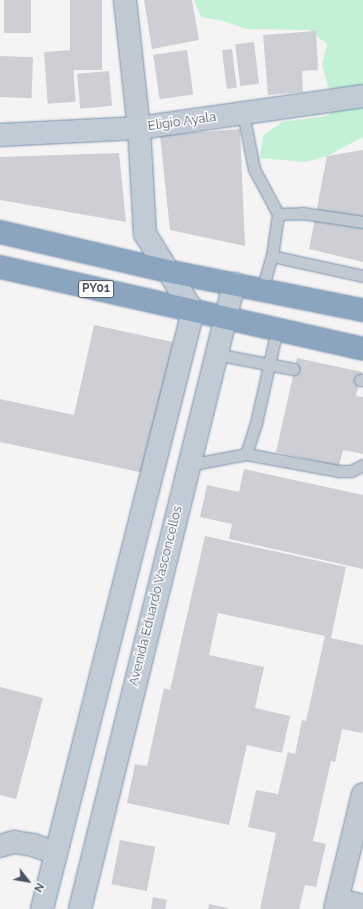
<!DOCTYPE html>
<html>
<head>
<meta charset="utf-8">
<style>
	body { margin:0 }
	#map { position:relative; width:363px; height:909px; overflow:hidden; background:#f5f3f3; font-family:Raleway,sans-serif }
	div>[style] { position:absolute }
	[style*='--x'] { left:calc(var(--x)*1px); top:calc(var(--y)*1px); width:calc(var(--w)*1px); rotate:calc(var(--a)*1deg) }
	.green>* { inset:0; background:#c3f1d5 }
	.building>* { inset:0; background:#cdcfd5; transform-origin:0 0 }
	.roads { filter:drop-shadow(0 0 1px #7690ad) drop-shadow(0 0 1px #7690ad) }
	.lane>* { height:11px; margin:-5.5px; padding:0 5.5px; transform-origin:5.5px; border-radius:5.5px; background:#c1cad2 }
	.street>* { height:22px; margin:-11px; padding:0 11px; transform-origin:11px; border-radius:11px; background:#c1cad2 }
	.secondary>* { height:22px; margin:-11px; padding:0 11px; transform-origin:11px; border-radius:11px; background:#c1cbd6 }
	.highway>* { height:22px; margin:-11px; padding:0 11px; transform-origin:11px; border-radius:11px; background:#8ba5c1 }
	span { translate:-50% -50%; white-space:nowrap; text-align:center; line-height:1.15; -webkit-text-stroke:3px #fff; paint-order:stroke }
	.shield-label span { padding:1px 3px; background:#fff; border:1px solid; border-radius:3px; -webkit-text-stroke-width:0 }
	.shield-label { font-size:12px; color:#4a5661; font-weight:700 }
	.street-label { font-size:13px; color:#4a5661 }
	.north { position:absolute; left:8px; top:861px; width:40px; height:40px; -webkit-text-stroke:3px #fff; paint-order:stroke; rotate:121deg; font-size:11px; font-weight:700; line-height:16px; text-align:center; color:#4a5661 }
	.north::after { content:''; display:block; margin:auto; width:14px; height:18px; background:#4a5661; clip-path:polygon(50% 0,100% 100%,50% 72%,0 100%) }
</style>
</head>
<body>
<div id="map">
	<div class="green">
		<i style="clip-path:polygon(194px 0,363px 0,363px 137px,327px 156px,305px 162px,260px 158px,263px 136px,282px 122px,327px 116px,344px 101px,328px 86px,322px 65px,327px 44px,309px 30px,245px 29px,224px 21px,201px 17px)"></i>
	</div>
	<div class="building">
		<i style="left:4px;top:0;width:27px;height:33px"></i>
		<i style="left:70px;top:0;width:32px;height:70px"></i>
		<i style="clip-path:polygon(144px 0,192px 0,199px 40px,152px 49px)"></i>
		<i style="clip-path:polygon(316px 31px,318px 70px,302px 71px,303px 92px,268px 95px,263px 35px)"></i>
		<i style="left:254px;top:42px;width:42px;height:19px;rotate:83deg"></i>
		<i style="left:232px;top:49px;width:39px;height:10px;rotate:83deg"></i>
		<i style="left:72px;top:50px;width:52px;height:28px;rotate:86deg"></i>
		<i style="left:187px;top:50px;width:45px;height:34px;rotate:82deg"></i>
		<i style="left:0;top:56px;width:33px;height:41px;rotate:2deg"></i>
		<i style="left:109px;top:71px;width:35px;height:32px;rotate:85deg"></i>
		<i style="clip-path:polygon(240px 129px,245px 246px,170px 230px,160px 135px)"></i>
		<i style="clip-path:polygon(363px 150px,363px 262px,309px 249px,327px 156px)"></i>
		<i style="clip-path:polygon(119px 153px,126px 222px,0 200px,0 157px)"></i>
		<i style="clip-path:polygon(94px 325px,173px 342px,144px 473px,0 442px,0 399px,74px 415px)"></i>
		<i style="clip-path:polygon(297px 358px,362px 372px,356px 396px,363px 397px,363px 454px,343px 450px,339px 466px,276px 452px)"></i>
		<i style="clip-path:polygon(244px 469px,363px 495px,363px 569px,229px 539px,232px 524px,200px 517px,207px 485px,239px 492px)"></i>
		<i style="clip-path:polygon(205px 536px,346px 567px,331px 638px,363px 645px,363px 729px,362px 733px,342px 729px,335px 762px,331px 761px,313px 841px,326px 844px,316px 887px,305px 885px,299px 909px,260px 909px,276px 833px,248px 827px,256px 790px,278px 794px,288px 752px,295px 754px,302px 720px,306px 721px,325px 636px,218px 613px,209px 655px,264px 667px,255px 708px,290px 716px,282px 753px,247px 745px,229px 825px,127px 803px,135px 764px,147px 766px,164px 688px,170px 690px)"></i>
		<i style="clip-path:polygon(0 687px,43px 698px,16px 799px,0 795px)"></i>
		<i style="left:120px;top:840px;width:36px;height:45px;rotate:11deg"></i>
		<i style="clip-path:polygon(153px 897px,167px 900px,165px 909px,151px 909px)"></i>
		<i style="clip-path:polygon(209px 904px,228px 908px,228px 909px,208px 909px)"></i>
	</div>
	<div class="roads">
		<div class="lane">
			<i style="--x:243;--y:113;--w:57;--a:78.9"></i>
			<i style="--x:254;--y:169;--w:51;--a:61.9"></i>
			<i style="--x:272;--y:256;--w:93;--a:12.4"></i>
			<i style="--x:262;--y:290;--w:35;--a:-74"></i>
			<i style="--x:272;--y:256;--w:42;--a:-81.9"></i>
			<i style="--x:278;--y:214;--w:24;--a:-2"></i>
			<i style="--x:302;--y:213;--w:62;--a:8.4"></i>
			<i style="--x:215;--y:354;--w:80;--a:10.8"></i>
			<i style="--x:360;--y:380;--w:3;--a:0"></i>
			<i style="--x:246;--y:454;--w:95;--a:10.4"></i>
			<i style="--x:339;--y:471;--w:12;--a:0"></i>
			<i style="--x:351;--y:471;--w:13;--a:-27"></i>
			<i style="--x:188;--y:465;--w:59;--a:-10.7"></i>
			<i style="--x:246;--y:454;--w:33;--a:-72"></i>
			<i style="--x:256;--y:423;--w:96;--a:-77.4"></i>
		</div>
		<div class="street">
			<i style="--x:125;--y:0;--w:129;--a:83.8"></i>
			<i style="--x:0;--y:846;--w:15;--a:-16"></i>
			<i style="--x:14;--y:842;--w:19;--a:9"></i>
			<i style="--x:33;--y:845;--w:24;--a:19"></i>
			<i style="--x:338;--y:900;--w:26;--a:13"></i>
			<i style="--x:335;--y:909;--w:118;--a:-76.3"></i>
		</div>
		<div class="secondary">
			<i style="--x:0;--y:135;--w:139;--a:-2.9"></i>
			<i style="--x:139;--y:128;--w:226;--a:-8.1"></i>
			<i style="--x:42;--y:909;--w:617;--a:-75.83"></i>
			<i style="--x:193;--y:311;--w:91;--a:-121.9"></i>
			<i style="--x:145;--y:234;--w:106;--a:-93.2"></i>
			<i style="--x:80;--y:909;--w:644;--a:-76.16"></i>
		</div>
		<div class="highway">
			<i style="--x:0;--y:232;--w:171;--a:13.1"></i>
			<i style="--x:167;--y:271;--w:200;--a:11.3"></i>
			<i style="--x:0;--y:267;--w:372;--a:12.7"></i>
		</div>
	</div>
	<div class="shield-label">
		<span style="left:96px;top:289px">PY01</span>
	</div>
	<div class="street-label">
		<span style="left:182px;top:122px;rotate:-8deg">Eligio Ayala</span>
		<span style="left:156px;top:596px;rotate:-76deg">Avenida Eduardo Vasconcellos</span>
	</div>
	<div class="north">N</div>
</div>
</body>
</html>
